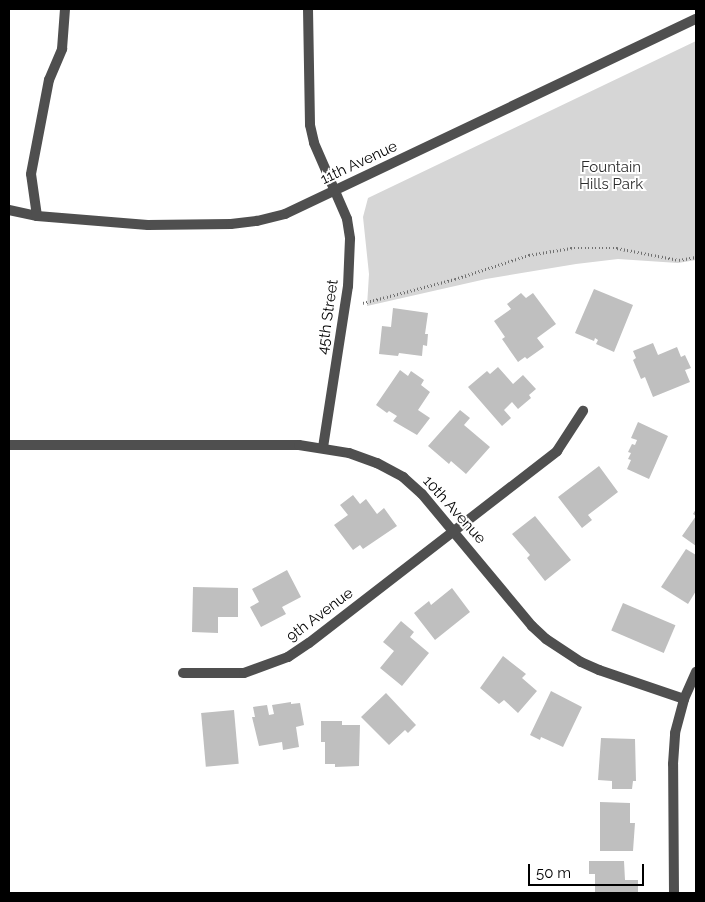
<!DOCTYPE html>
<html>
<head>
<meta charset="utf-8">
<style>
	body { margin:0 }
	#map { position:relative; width:705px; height:902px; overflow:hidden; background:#fff; font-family:Raleway,sans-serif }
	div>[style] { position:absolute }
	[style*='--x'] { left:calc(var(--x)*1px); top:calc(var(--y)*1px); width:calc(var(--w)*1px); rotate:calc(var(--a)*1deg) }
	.green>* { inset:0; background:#d6d6d6 }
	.building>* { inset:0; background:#bfbfbf; transform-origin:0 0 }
	.path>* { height:2.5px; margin-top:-1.25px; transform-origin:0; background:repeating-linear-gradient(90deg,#717171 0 1px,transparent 0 3.5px) }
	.street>* { height:10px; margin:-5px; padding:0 5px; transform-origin:5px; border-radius:5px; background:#4f4f4f }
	span { translate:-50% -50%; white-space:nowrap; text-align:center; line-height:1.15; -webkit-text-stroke:4px #fff; paint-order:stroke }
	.street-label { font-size:15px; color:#000 }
	.park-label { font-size:15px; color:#2d2d2d }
	.frame { position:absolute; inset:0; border:10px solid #000; pointer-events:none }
	.scale { position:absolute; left:528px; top:864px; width:116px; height:22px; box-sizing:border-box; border:2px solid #000; border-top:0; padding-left:6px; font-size:15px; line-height:18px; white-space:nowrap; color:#000; -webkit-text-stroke:4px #fff; paint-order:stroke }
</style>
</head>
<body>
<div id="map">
	<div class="green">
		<i style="clip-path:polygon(696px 41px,696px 260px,678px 263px,618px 259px,576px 264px,486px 279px,367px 306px,369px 274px,363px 217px,368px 198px)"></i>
	</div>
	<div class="building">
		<i style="clip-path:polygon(594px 289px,633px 305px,614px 352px,596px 344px,598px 340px,595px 338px,594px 341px,575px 333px)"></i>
		<i style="clip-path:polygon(521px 293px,526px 298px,533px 293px,556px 324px,537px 338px,544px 347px,527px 359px,525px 357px,518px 362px,502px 339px,505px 337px,494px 321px,511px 309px,507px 304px)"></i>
		<i style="clip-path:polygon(393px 308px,428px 313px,425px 334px,428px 334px,427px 346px,423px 345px,422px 356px,399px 353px,398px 356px,379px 354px,382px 326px,391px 327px)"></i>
		<i style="clip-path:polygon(653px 343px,658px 355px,677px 347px,681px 357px,685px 355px,691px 368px,685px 370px,690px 382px,653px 397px,645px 377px,641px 379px,633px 360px,636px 358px,633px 351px)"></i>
		<i style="clip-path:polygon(498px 367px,513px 384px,523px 375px,536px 389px,529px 395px,531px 398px,518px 409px,512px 402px,504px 410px,511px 418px,502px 426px,468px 387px,487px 371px,490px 374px)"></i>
		<i style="clip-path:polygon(400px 370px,408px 376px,411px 371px,424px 380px,421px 385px,430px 392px,418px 410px,430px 418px,417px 435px,393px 421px,397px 416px,389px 411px,387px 413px,376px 405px)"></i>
		<i style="clip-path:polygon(460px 410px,470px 418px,464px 425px,490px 447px,466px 474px,451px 461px,449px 464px,428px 446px)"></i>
		<i style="clip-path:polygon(638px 422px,668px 436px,649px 479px,627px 469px,631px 460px,628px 459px,631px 453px,628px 452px,632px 444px,635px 445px,637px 440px,631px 438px)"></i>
		<i style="clip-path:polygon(599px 466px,618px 492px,588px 515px,592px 520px,582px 528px,558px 497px)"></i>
		<i style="clip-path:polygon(353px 495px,360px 504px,366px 499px,377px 514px,384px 508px,397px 526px,363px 549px,360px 545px,353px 550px,334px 525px,348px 515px,340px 505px)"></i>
		<i style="clip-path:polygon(696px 509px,696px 546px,682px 536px,696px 516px,693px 514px)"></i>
		<i style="clip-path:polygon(535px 516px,571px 560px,545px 581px,527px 558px,530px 555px,512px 534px)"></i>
		<i style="clip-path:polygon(686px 549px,696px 555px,696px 591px,688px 604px,661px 587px)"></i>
		<i style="clip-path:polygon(287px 570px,301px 597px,282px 607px,286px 614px,261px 627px,250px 607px,259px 602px,252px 589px)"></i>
		<i style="clip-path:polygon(193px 587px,238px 588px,238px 617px,218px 617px,218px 633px,192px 632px)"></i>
		<i style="clip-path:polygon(452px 588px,470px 612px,435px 640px,414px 613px,429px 601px,431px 605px)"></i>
		<i style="left:623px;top:603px;width:57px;height:30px;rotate:23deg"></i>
		<i style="clip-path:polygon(401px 621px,414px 632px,410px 637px,429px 653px,402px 686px,380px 668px,394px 651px,383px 642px)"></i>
		<i style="clip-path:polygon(503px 656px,526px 674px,522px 678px,537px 691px,518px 713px,504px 700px,499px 704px,480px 688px)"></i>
		<i style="clip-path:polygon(551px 691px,582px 707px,563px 747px,541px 737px,540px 740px,530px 735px)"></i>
		<i style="clip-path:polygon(386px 693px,416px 725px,408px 733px,405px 730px,389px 745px,361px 717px)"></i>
		<i style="clip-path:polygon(291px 702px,291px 704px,300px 703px,304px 725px,296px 727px,299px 747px,283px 750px,282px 742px,259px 746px,252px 717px,255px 717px,253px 707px,267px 705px,269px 715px,274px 714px,272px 705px)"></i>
		<i style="left:234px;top:710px;width:54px;height:33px;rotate:85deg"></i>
		<i style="clip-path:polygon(321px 721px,342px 721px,342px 725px,360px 725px,359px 766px,335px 767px,335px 764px,325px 764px,325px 742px,321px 742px)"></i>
		<i style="clip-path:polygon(601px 738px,635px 739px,636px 781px,633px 781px,632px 789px,612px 789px,612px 781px,598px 780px)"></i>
		<i style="clip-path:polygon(600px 802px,630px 803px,630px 823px,635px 823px,633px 851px,600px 851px)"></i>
		<i style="clip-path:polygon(589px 861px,624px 861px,625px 880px,638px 880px,638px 893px,595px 893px,595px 874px,589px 874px)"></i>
	</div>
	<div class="path">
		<i style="--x:363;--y:303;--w:95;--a:-14.6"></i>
		<i style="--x:455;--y:279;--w:78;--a:-18"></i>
		<i style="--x:529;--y:255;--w:43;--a:-9.5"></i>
		<i style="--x:571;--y:248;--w:46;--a:0"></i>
		<i style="--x:617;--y:248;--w:63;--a:11"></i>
		<i style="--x:679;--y:260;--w:17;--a:-10"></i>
	</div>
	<div class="street">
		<i style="--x:308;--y:9;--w:116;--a:89"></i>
		<i style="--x:310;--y:125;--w:18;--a:77"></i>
		<i style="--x:314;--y:143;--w:83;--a:66.5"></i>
		<i style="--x:347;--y:219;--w:20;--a:81"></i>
		<i style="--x:350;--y:239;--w:47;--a:92.4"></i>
		<i style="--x:348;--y:286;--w:164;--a:98.8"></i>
		<i style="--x:9;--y:210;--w:29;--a:12"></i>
		<i style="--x:37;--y:216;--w:111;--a:4.6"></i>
		<i style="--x:148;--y:225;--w:83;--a:-0.7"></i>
		<i style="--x:231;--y:224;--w:26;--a:-7"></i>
		<i style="--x:257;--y:221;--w:29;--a:-14"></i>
		<i style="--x:285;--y:214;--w:455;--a:-25.4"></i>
		<i style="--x:37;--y:216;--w:42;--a:-98.1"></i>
		<i style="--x:31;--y:174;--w:96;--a:-79.2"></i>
		<i style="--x:49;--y:80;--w:34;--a:-67"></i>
		<i style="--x:62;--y:49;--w:40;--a:-85.7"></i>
		<i style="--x:9;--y:445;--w:290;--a:0"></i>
		<i style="--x:299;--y:445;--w:51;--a:9.1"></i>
		<i style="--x:349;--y:453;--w:30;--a:20"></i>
		<i style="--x:377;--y:463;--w:30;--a:28"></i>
		<i style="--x:403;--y:477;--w:25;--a:42"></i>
		<i style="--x:422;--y:494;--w:172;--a:50.2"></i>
		<i style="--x:532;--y:626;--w:19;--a:43"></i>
		<i style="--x:546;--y:639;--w:42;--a:33.3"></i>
		<i style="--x:581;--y:662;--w:20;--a:24"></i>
		<i style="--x:599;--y:670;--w:90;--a:18.8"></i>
		<i style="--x:183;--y:673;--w:61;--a:0"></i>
		<i style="--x:244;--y:673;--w:47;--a:-20"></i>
		<i style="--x:288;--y:657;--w:25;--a:-34"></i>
		<i style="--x:309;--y:643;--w:314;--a:-37.7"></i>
		<i style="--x:557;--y:451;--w:48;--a:-57"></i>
		<i style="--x:674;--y:893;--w:129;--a:-90.4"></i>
		<i style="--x:673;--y:764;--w:31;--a:-86"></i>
		<i style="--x:675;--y:733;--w:35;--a:-75"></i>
		<i style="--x:684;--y:699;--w:30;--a:-66"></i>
	</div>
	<div class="street-label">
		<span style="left:359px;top:163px;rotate:-25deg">11th Avenue</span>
		<span style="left:328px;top:317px;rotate:-82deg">45th Street</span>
		<span style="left:454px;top:510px;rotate:48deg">10th Avenue</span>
		<span style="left:320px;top:615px;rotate:-37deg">9th Avenue</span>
	</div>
	<div class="park-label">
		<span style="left:611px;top:176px">Fountain<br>Hills Park</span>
	</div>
	<div class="frame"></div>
	<div class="scale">50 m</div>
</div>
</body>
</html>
